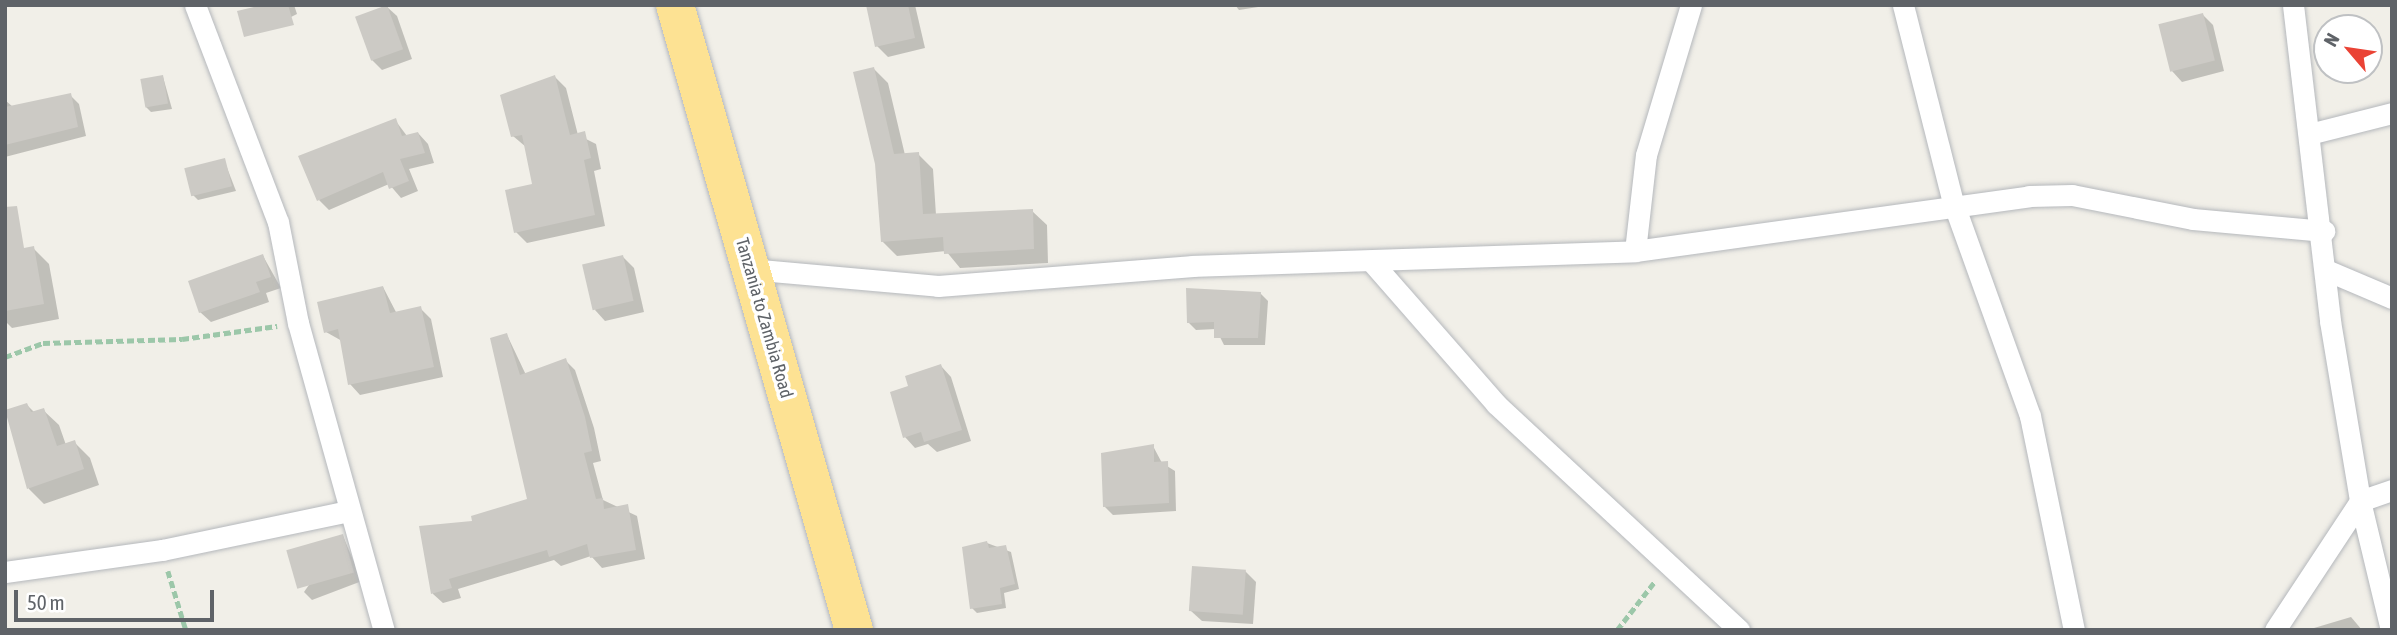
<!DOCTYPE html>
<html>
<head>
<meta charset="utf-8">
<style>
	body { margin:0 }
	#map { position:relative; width:2397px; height:635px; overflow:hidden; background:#f1efe8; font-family:"Asap Condensed",sans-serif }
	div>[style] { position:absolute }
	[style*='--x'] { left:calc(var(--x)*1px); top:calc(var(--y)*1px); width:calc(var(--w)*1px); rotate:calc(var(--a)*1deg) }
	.shadow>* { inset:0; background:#0003 }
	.building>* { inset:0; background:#cccac5; transform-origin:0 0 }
	.path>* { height:4.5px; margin-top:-2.25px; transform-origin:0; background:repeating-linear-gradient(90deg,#9cc7a9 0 7px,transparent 0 10.5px) }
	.roads { filter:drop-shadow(0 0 2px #b5b8bc) drop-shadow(0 0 2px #b5b8bc) }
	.street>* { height:21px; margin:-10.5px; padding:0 10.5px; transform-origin:10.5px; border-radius:10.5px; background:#fff }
	.highway>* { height:38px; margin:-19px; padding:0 19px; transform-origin:19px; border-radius:19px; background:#fde293 }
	span { translate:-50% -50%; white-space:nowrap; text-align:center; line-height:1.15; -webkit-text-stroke:7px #fff; paint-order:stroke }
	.street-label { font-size:18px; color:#5f6368 }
	.frame { position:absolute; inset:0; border:7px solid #5f6368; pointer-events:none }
	.north { position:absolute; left:2313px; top:14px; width:70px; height:70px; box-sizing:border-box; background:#fff; border:2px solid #bfc1c3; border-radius:50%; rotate:299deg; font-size:19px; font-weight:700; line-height:28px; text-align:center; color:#5f6368 }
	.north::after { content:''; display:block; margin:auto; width:24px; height:32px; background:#ea4335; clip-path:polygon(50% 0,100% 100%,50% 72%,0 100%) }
	.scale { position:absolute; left:14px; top:590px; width:200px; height:32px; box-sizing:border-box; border:4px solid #5f6368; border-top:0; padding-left:9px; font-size:21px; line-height:24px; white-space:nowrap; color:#5f6368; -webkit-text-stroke:5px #fff; paint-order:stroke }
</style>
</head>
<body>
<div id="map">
	<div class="shadow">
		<i style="clip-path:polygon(267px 5px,294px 5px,297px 14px,279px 23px)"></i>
		<i style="clip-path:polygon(868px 5px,915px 5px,925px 48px,888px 57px,877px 46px)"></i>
		<i style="clip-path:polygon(1235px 5px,1271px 5px,1239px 10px)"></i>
		<i style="clip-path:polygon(386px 6px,397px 16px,412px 59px,382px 70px,371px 59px)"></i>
		<i style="clip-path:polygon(2203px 15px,2213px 25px,2224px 71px,2182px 82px,2172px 71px)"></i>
		<i style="clip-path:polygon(873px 68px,888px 83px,905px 155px,918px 154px,933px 169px,936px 215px,1032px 211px,1047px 225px,1048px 263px,960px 268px,946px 251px,897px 256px,882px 241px)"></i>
		<i style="clip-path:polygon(163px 77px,172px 109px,151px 112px,146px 107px)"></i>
		<i style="clip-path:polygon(555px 77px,566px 88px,578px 135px,596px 144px,601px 169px,594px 171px,605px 226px,527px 243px,516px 232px,534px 185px,526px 147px,513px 136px)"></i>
		<i style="clip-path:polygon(70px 95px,79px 104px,86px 136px,5px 157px,5px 100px,13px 107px)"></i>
		<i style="clip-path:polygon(395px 120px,407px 136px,418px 133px,428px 144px,434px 163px,409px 169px,418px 191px,401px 198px,389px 184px,329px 210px,319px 200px)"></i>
		<i style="clip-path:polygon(224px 160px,236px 191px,198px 200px,193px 195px)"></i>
		<i style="clip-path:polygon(33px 248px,49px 264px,59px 319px,12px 328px,5px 321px,5px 251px)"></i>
		<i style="clip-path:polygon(263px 256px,281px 288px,266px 293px,269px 302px,211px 322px,200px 312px)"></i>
		<i style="clip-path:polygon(623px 257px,634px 268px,644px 312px,605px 321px,595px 310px)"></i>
		<i style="clip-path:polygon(383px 287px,397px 314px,420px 308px,431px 319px,443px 377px,360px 395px,350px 384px,342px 341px,326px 332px)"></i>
		<i style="clip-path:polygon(1260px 293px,1268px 301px,1265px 345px,1224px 345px,1216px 329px,1196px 330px,1188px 322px)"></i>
		<i style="clip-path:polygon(507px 335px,526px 375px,565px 360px,575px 370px,594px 428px,601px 461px,593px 463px,603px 500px,637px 516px,645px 559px,602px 568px,591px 556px,561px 566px,554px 560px,458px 589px,461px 598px,443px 603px,433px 594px,421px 528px,475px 523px,530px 500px)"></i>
		<i style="clip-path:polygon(941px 366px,951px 377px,971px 441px,937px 452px,928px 444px,915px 448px,905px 437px,910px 388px)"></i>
		<i style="clip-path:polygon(27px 405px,35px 413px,43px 410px,59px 425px,66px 445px,74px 442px,90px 458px,99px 485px,44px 504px,29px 489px,7px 412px)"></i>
		<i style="clip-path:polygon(1153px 446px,1162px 463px,1175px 471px,1176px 511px,1113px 515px,1104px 506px)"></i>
		<i style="clip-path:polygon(343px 536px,362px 581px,312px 600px,304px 592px)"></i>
		<i style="clip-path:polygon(987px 543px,1011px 552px,1019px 589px,1004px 593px,1006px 608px,977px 613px,972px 608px)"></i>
		<i style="clip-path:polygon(1245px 571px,1256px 582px,1253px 624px,1202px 621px,1191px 611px)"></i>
		<i style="clip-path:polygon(2351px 617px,2362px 630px,2314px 630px,2314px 628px)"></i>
	</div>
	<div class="building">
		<i style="clip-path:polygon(262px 5px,288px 5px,294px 25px,244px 37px,237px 11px)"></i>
		<i style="left:387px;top:5px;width:47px;height:34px;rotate:70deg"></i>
		<i style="clip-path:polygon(866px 5px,908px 5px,915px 38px,875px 47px)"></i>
		<i style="left:2203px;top:13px;width:49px;height:46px;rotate:76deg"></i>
		<i style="clip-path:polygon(874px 67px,894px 154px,919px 152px,923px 214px,1033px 209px,1034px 249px,944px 254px,943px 237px,881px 242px,875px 164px,853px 72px)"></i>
		<i style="left:163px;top:75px;width:29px;height:23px;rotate:80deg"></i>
		<i style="clip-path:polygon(555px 75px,570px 135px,585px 131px,591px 158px,584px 160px,595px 215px,514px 233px,505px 190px,532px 184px,522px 135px,511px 137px,500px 95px)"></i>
		<i style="clip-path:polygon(71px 93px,78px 127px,5px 145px,5px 107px)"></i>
		<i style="clip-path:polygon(396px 118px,402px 136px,418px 132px,425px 153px,400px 159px,409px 181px,389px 189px,383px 172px,317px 201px,298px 156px)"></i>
		<i style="left:225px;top:158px;width:29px;height:42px;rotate:76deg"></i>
		<i style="clip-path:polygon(17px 206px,24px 248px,34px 246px,44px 304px,5px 311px,5px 207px)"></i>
		<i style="clip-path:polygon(263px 254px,271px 277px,256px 282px,260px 292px,199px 313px,188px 281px)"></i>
		<i style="left:623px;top:255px;width:47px;height:42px;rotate:77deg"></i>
		<i style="clip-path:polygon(383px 286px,390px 313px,421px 306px,434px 367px,348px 385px,338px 329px,324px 333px,317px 302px)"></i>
		<i style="clip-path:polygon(1186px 288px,1261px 292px,1258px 338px,1214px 338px,1214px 322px,1187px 323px)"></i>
		<i style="clip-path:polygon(507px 333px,520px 375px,566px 358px,585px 417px,592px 451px,584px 453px,596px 499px,603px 498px,604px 509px,628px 504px,636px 550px,590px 558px,587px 544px,549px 557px,547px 550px,449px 579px,452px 588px,431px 594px,419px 526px,472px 521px,471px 516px,527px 499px,490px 338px)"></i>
		<i style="clip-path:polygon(941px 364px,962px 430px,924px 442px,921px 432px,903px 438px,890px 392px,908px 386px,905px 376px)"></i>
		<i style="clip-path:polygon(27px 403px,31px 412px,44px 408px,57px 446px,75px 440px,84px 469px,27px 489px,5px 410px)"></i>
		<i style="clip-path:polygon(1154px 444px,1154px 462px,1168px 461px,1169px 503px,1103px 507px,1101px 453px)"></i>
		<i style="left:343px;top:534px;width:40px;height:59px;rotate:74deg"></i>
		<i style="clip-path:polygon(987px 541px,989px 548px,1006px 545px,1015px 584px,1000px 588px,1002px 604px,970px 609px,962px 547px)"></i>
		<i style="left:1192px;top:566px;width:54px;height:45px;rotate:4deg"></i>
	</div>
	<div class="path">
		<i style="--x:5;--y:357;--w:40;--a:-20.2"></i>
		<i style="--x:43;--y:343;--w:139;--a:-1.6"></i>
		<i style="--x:182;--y:339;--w:96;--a:-7.8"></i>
		<i style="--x:168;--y:571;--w:62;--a:73"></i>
		<i style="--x:1617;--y:630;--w:62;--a:-52.2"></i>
	</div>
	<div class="roads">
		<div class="street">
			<i style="--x:195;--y:5;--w:232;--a:69.1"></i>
			<i style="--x:278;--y:222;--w:103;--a:78.8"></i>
			<i style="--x:298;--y:323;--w:319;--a:74.4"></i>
			<i style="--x:1903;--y:5;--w:203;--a:75.8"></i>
			<i style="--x:1953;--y:202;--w:227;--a:70.2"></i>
			<i style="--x:2030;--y:416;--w:218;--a:78.4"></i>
			<i style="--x:2293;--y:5;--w:318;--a:83.3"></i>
			<i style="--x:2330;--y:321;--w:182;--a:80.5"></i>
			<i style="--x:2360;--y:501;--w:133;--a:76.5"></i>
			<i style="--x:2309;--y:134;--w:86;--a:-14.2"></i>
			<i style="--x:1635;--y:251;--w:97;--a:-83.5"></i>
			<i style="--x:1646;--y:155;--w:157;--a:-73.3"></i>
			<i style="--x:1371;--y:261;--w:190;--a:48.8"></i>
			<i style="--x:1496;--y:404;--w:332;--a:42.9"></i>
			<i style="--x:749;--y:269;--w:190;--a:5.1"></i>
			<i style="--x:938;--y:286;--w:256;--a:-4.5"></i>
			<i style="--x:1193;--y:266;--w:442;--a:-1.9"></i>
			<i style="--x:1635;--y:251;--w:398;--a:-7.9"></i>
			<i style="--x:2029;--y:196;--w:43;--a:-1.3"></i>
			<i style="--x:2072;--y:195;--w:123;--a:11.2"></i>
			<i style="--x:2193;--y:219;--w:132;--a:5.2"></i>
			<i style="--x:2326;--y:270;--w:72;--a:23"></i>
			<i style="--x:5;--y:572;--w:159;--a:-8"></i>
			<i style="--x:162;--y:550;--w:190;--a:-11.8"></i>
			<i style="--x:2275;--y:630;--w:154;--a:-56.6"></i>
			<i style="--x:2360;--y:501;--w:34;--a:-19"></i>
		</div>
		<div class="highway">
			<i style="--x:675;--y:5;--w:650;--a:74.02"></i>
		</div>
	</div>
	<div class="street-label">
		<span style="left:764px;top:318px;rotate:74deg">Tanzania to Zambia Road</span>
	</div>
	<div class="frame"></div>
	<div class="north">N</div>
	<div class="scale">50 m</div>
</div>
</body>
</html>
